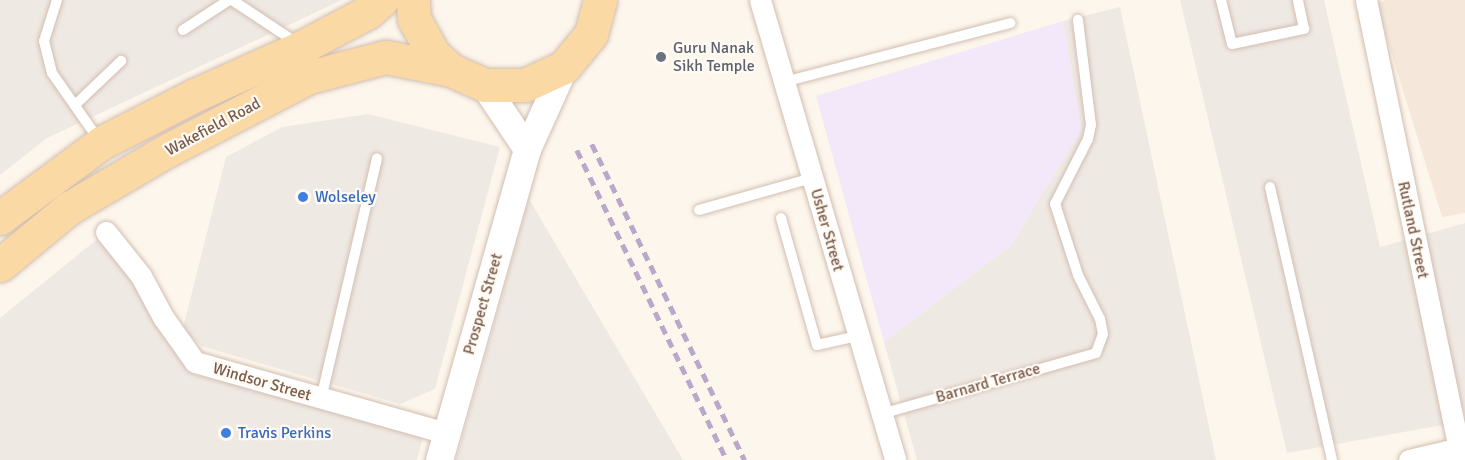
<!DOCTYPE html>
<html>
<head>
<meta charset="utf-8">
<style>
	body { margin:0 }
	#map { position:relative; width:1465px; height:460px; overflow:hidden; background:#fdf6ec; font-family:Signika,sans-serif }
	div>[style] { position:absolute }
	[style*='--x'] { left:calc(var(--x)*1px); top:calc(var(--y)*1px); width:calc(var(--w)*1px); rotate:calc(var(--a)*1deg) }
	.residential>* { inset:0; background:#f5e8da }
	.industrial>* { inset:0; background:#efe9e4 }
	.education>* { inset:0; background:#f3e8fa }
	.roads { filter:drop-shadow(0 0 2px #d1beb0) drop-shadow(0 0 2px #d1beb0) }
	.service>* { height:10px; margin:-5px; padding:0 5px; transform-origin:5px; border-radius:5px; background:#fff }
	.minor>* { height:21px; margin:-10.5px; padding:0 10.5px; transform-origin:10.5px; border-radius:10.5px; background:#fff }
	.tertiary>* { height:27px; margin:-13.5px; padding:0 13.5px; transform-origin:13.5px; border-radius:13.5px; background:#fff }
	.primary>* { height:33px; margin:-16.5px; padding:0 16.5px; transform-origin:16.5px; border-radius:16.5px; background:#fbd9a5 }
	.rail>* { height:4.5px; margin-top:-2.25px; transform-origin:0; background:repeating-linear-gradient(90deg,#b9a8c9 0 9px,transparent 0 15px) }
	.dots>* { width:16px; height:16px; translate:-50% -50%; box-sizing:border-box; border:3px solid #fffaf3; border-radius:50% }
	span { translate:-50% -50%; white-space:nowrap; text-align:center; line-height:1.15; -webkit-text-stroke:4.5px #fffaf3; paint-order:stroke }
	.worship-label { font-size:16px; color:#5b616d }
	.left { translate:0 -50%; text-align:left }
	.street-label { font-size:16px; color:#7a5c4d }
	.shop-label { font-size:16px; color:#366cbe }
</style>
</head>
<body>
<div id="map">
	<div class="residential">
		<i style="clip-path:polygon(1386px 0,1465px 0,1465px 213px,1442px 217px,1376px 3px)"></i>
	</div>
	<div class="industrial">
		<i style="clip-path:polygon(0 0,342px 0,47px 138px,0 175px)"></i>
		<i style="clip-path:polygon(1180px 0,1324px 0,1380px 247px,1465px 223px,1465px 421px,1287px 453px)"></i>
		<i style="clip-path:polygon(1120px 7px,1216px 460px,917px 460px,884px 342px,1011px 245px,1081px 130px,1063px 21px)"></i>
		<i style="clip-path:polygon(368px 114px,500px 147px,435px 389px,400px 404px,201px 346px,183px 328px,226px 157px,282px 127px)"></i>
		<i style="clip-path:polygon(529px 199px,683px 460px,456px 460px)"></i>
		<i style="clip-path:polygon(106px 232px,148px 308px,194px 374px,423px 437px,417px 460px,0 460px,0 318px)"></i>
	</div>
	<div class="education">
		<i style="clip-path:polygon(1063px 21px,1081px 130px,1011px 245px,884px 342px,816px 96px)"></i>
	</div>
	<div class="roads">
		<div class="service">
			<i style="--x:57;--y:0;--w:43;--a:107.6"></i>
			<i style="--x:44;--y:41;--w:33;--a:76"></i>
			<i style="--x:52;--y:73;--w:82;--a:55"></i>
			<i style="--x:232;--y:0;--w:78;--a:33.5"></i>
			<i style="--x:1221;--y:0;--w:45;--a:76"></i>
			<i style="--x:1232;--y:44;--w:74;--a:-11.8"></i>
			<i style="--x:1304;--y:29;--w:30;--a:-102"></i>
			<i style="--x:183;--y:30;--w:55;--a:-33.1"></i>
			<i style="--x:784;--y:82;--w:234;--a:-14.6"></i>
			<i style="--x:75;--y:105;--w:64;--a:-43.7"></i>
			<i style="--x:1270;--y:187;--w:280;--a:77.2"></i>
			<i style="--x:699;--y:210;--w:117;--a:-15.8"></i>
			<i style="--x:781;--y:218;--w:132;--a:74.2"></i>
			<i style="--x:817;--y:345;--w:42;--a:-12.4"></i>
			<i style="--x:321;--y:399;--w:247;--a:-76.9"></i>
			<i style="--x:881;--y:414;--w:223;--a:-15.8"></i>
			<i style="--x:1096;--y:353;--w:20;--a:-70"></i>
			<i style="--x:1103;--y:334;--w:15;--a:-101"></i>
			<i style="--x:1100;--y:319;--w:49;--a:-116.6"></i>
			<i style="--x:1078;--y:275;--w:75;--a:-107.9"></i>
			<i style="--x:1055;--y:204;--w:73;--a:-63.1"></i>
			<i style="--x:1088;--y:139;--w:14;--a:-78"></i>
			<i style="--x:1091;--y:125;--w:106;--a:-97.1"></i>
		</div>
		<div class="minor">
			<i style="--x:760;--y:0;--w:479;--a:73.6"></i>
			<i style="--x:1366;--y:0;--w:470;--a:78.3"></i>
			<i style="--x:106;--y:232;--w:56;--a:51.5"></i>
			<i style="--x:141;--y:276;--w:47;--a:61.8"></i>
			<i style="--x:163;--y:317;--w:55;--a:54.6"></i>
			<i style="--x:195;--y:362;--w:261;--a:15.8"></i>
			<i style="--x:1409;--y:460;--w:57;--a:-13.1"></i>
		</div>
		<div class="tertiary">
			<i style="--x:484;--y:85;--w:77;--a:56.1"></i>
			<i style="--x:439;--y:460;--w:323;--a:-74.2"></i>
			<i style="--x:527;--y:149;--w:90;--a:-65.7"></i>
		</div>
		<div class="primary">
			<i style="--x:413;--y:0;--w:19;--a:87"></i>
			<i style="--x:414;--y:19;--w:41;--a:60.9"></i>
			<i style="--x:434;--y:55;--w:23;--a:41"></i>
			<i style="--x:451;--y:70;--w:36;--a:24"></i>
			<i style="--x:484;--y:85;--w:41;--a:0"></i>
			<i style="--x:525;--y:85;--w:43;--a:-24.8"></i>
			<i style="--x:564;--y:67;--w:43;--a:-50.7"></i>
			<i style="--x:591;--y:34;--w:35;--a:-75"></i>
			<i style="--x:0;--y:218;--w:126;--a:-36.6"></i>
			<i style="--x:101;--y:143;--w:106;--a:-27.1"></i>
			<i style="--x:195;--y:95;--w:117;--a:-24.2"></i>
			<i style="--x:302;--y:47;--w:75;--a:-27.9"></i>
			<i style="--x:368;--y:12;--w:18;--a:-41"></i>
			<i style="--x:0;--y:265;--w:89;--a:-39.6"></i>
			<i style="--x:69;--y:208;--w:115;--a:-30.4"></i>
			<i style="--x:168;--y:150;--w:159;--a:-27.4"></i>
			<i style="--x:309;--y:77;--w:80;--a:-14.6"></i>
			<i style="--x:386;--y:57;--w:66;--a:11.3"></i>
		</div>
	</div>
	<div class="rail">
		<i style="--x:592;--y:144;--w:351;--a:64.2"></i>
		<i style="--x:577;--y:150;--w:344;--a:64.2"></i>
	</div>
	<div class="dots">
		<i style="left:661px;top:57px;background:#6b7280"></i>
		<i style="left:303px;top:197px;background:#3f7fe0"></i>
		<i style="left:226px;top:433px;background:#3f7fe0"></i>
	</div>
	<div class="worship-label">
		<span class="left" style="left:673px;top:57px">Guru Nanak<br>Sikh Temple</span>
	</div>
	<div class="street-label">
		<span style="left:213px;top:127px;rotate:-28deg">Wakefield Road</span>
		<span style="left:827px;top:230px;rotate:74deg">Usher Street</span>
		<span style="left:1413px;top:230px;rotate:78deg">Rutland Street</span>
		<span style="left:483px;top:304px;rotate:-74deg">Prospect Street</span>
		<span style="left:262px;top:382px;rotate:16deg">Windsor Street</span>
		<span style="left:988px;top:383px;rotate:-16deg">Barnard Terrace</span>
	</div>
	<div class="shop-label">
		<span class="left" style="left:315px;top:197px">Wolseley</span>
		<span class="left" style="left:238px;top:433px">Travis Perkins</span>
	</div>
</div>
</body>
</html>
